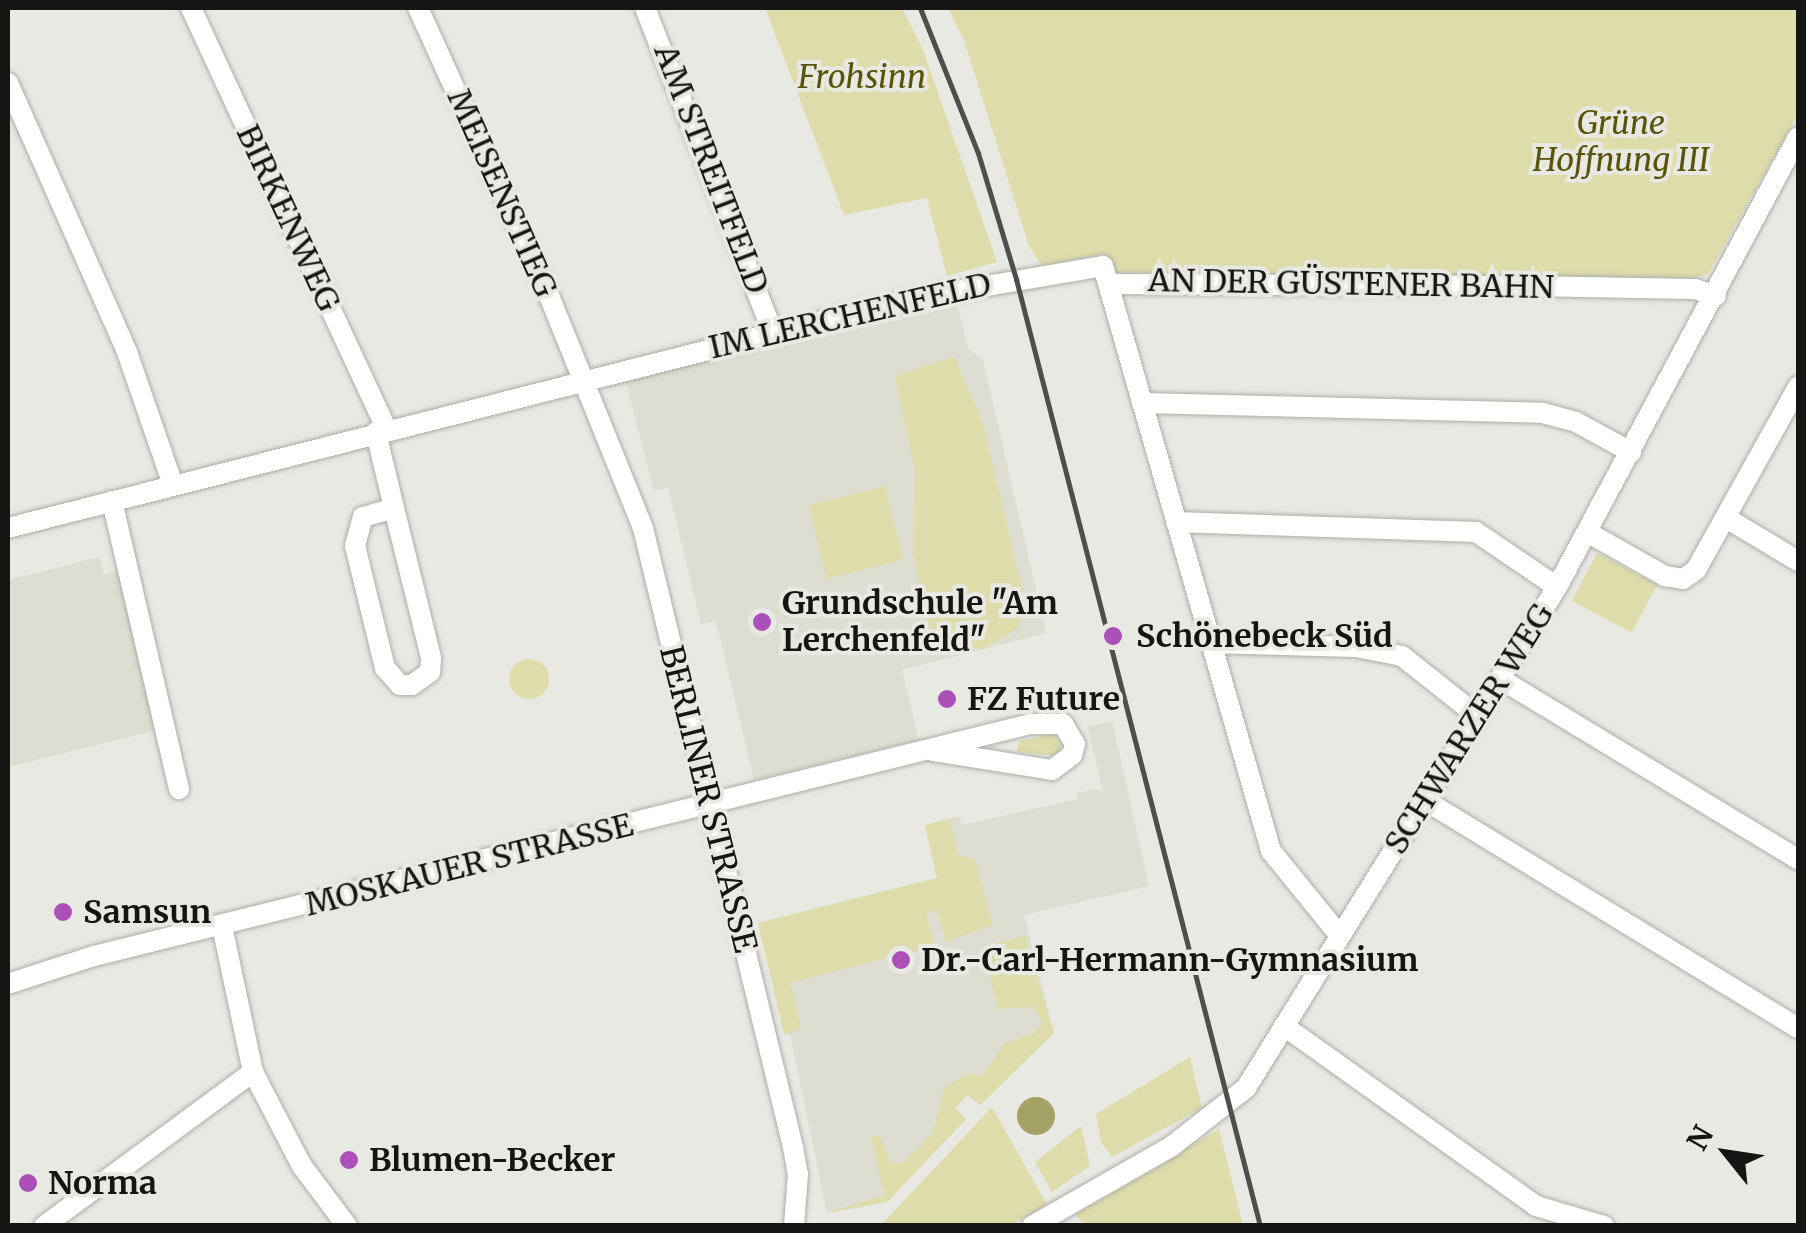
<!DOCTYPE html>
<html>
<head>
<meta charset="utf-8">
<style>
	body { margin:0 }
	#map { position:relative; width:1806px; height:1233px; overflow:hidden; background:#e9e9e4; font-family:Merriweather,serif }
	div>[style] { position:absolute }
	[style*='--x'] { left:calc(var(--x)*1px); top:calc(var(--y)*1px); width:calc(var(--w)*1px); rotate:calc(var(--a)*1deg) }
	.built>* { inset:0; background:#deddd1 }
	.green>* { inset:0; background:#dedcaa; transform-origin:0 0 }
	.round { border-radius:50% }
	.water>* { inset:0; background:#a4a165 }
	.roads { filter:drop-shadow(0 0 2px #adada9) drop-shadow(0 0 2px #adada9) }
	.street>* { height:20px; margin:-10px; padding:0 10px; transform-origin:10px; border-radius:10px; background:#fff }
	.rail>* { height:5px; margin:-2.5px; padding:0 2.5px; transform-origin:2.5px; border-radius:2.5px; background:#4e4e4c }
	.dots>* { width:28px; height:28px; translate:-50% -50%; box-sizing:border-box; border:5px solid #e9e9e4; border-radius:50% }
	span { translate:-50% -50%; white-space:nowrap; text-align:center; line-height:1.15; -webkit-text-stroke:8px #e9e9e4; paint-order:stroke }
	.park-label { font-size:32px; color:#59540a; font-style:italic }
	.street-label { font-size:32px; color:#151514 }
	.poi-label { font-size:32px; color:#151514; font-weight:700 }
	.left { translate:0 -50%; text-align:left }
	.frame { position:absolute; inset:0; border:10px solid #151514; pointer-events:none }
	.north { position:absolute; left:1676px; top:1103px; width:100px; height:100px; -webkit-text-stroke:8px #e9e9e4; paint-order:stroke; rotate:300deg; font-size:28px; font-weight:700; line-height:40px; text-align:center; color:#151514 }
	.north::after { content:''; display:block; margin:auto; width:35px; height:45px; background:#151514; clip-path:polygon(50% 0,100% 100%,50% 72%,0 100%) }
</style>
</head>
<body>
<div id="map">
	<div class="built">
		<i style="clip-path:polygon(956px 300px,968px 348px,983px 360px,1046px 633px,902px 670px,919px 740px,754px 780px,716px 621px,701px 624px,668px 488px,654px 491px,625px 379px,761px 344px,763px 352px)"></i>
		<i style="clip-path:polygon(99px 557px,104px 574px,119px 571px,158px 730px,8px 767px,8px 580px)"></i>
		<i style="clip-path:polygon(1112px 721px,1149px 886px,1024px 915px,1054px 1033px,980px 1105px,967px 1095px,955px 1108px,966px 1119px,887px 1202px,827px 1213px,790px 1035px,785px 1035px,758px 923px,937px 878px,925px 825px,959px 816px,962px 825px,1078px 799px,1077px 793px,1094px 789px,1103px 792px,1088px 727px)"></i>
	</div>
	<div class="green">
		<i style="clip-path:polygon(765px 8px,902px 8px,923px 50px,997px 262px,947px 276px,927px 198px,844px 215px)"></i>
		<i style="clip-path:polygon(948px 8px,1798px 8px,1798px 114px,1708px 274px,1688px 280px,1111px 272px,1104px 254px,1042px 266px,1029px 246px,964px 40px)"></i>
		<i style="clip-path:polygon(954px 357px,983px 423px,1023px 594px,1018px 628px,983px 649px,952px 646px,930px 630px,913px 554px,915px 472px,895px 376px)"></i>
		<i style="left:885px;top:486px;width:76px;height:79px;rotate:76deg"></i>
		<i style="left:1597px;top:553px;width:68px;height:54px;rotate:28deg"></i>
		<i class="round" style="left:509px;top:659px;width:40px;height:40px"></i>
		<i style="clip-path:polygon(1053px 734px,1061px 744px,1058px 756px,1017px 752px,1019px 741px)"></i>
		<i style="clip-path:polygon(949px 819px,958px 855px,975px 859px,993px 925px,946px 942px,937px 910px,926px 913px,934px 946px,790px 983px,801px 1029px,784px 1034px,758px 923px,937px 878px,925px 825px)"></i>
		<i style="clip-path:polygon(1025px 936px,1054px 1033px,980px 1105px,967px 1095px,955px 1108px,966px 1119px,887px 1202px,827px 1213px,884px 1195px,871px 1137px,879px 1135px,892px 1164px,904px 1162px,933px 1133px,944px 1088px,967px 1074px,983px 1075px,1004px 1044px,1035px 1033px,1042px 1022px,1033px 1007px,998px 1009px,983px 947px)"></i>
		<i style="clip-path:polygon(1190px 1057px,1202px 1108px,1112px 1157px,1101px 1142px,1096px 1114px)"></i>
		<i style="clip-path:polygon(992px 1107px,1047px 1205px,1011px 1225px,881px 1225px)"></i>
		<i style="clip-path:polygon(1081px 1126px,1090px 1166px,1052px 1192px,1035px 1162px)"></i>
		<i style="clip-path:polygon(1219px 1129px,1243px 1225px,1084px 1225px,1074px 1213px)"></i>
	</div>
	<div class="water">
		<i class="round" style="left:1017px;top:1097px;width:38px;height:38px"></i>
	</div>
	<div class="roads">
		<div class="street">
			<i style="--x:191;--y:8;--w:464;--a:65.1"></i>
			<i style="--x:418;--y:8;--w:313;--a:65.5"></i>
			<i style="--x:548;--y:293;--w:253;--a:68"></i>
			<i style="--x:643;--y:528;--w:637;--a:76.38"></i>
			<i style="--x:793;--y:1147;--w:27;--a:80"></i>
			<i style="--x:798;--y:1174;--w:52;--a:94.4"></i>
			<i style="--x:645;--y:8;--w:349;--a:68.5"></i>
			<i style="--x:8;--y:83;--w:294;--a:66.1"></i>
			<i style="--x:127;--y:352;--w:141;--a:70.9"></i>
			<i style="--x:1109;--y:284;--w:419;--a:0.3"></i>
			<i style="--x:1528;--y:286;--w:167;--a:1"></i>
			<i style="--x:1695;--y:289;--w:22;--a:18"></i>
			<i style="--x:1142;--y:403;--w:401;--a:1.4"></i>
			<i style="--x:1543;--y:413;--w:34;--a:15"></i>
			<i style="--x:1576;--y:422;--w:63;--a:28.6"></i>
			<i style="--x:376;--y:432;--w:35;--a:77"></i>
			<i style="--x:384;--y:466;--w:43;--a:76.6"></i>
			<i style="--x:394;--y:508;--w:154;--a:76.1"></i>
			<i style="--x:431;--y:658;--w:14;--a:94"></i>
			<i style="--x:430;--y:672;--w:22;--a:144"></i>
			<i style="--x:412;--y:685;--w:12;--a:180"></i>
			<i style="--x:400;--y:685;--w:23;--a:-131"></i>
			<i style="--x:385;--y:668;--w:126;--a:-103.8"></i>
			<i style="--x:355;--y:546;--w:30;--a:-75"></i>
			<i style="--x:363;--y:517;--w:32;--a:-16"></i>
			<i style="--x:112;--y:501;--w:296;--a:76.9"></i>
			<i style="--x:1728;--y:519;--w:82;--a:31"></i>
			<i style="--x:1176;--y:522;--w:300;--a:1.9"></i>
			<i style="--x:1476;--y:532;--w:98;--a:34.2"></i>
			<i style="--x:8;--y:528;--w:926;--a:-14.26"></i>
			<i style="--x:905;--y:300;--w:201;--a:-9.7"></i>
			<i style="--x:1103;--y:266;--w:609;--a:73.98"></i>
			<i style="--x:1271;--y:851;--w:109;--a:50.9"></i>
			<i style="--x:1587;--y:532;--w:90;--a:29.4"></i>
			<i style="--x:1665;--y:576;--w:18;--a:9"></i>
			<i style="--x:1683;--y:579;--w:16;--a:-35"></i>
			<i style="--x:1696;--y:570;--w:210;--a:-60.9"></i>
			<i style="--x:1210;--y:643;--w:146;--a:1.6"></i>
			<i style="--x:1356;--y:647;--w:47;--a:11.1"></i>
			<i style="--x:1402;--y:656;--w:98;--a:38.4"></i>
			<i style="--x:1502;--y:680;--w:346;--a:31.2"></i>
			<i style="--x:1426;--y:801;--w:436;--a:31.4"></i>
			<i style="--x:222;--y:926;--w:149;--a:78"></i>
			<i style="--x:253;--y:1072;--w:106;--a:62.5"></i>
			<i style="--x:302;--y:1166;--w:75;--a:53.1"></i>
			<i style="--x:8;--y:984;--w:90;--a:-18"></i>
			<i style="--x:94;--y:956;--w:964;--a:-13.92"></i>
			<i style="--x:1030;--y:724;--w:33;--a:0"></i>
			<i style="--x:1063;--y:724;--w:23;--a:59"></i>
			<i style="--x:1075;--y:744;--w:11;--a:105"></i>
			<i style="--x:1072;--y:755;--w:25;--a:143"></i>
			<i style="--x:1052;--y:770;--w:121;--a:-170.9"></i>
			<i style="--x:1284;--y:1026;--w:310;--a:35.5"></i>
			<i style="--x:1536;--y:1206;--w:71;--a:16.4"></i>
			<i style="--x:44;--y:1226;--w:260;--a:-36.4"></i>
			<i style="--x:1032;--y:1226;--w:161;--a:-29.7"></i>
			<i style="--x:1172;--y:1146;--w:94;--a:-38.1"></i>
			<i style="--x:1246;--y:1088;--w:590;--a:-58.17"></i>
			<i style="--x:1557;--y:587;--w:510;--a:-61.83"></i>
		</div>
	</div>
	<div class="rail">
		<i style="--x:920;--y:8;--w:156;--a:68.2"></i>
		<i style="--x:978;--y:153;--w:132;--a:73.2"></i>
		<i style="--x:1016;--y:279;--w:978;--a:75.55"></i>
	</div>
	<div class="dots">
		<i style="left:762px;top:622px;background:#ab4fb9"></i>
		<i style="left:1113px;top:636px;background:#ab4fb9"></i>
		<i style="left:947px;top:699px;background:#ab4fb9"></i>
		<i style="left:63px;top:912px;background:#ab4fb9"></i>
		<i style="left:901px;top:960px;background:#ab4fb9"></i>
		<i style="left:349px;top:1160px;background:#ab4fb9"></i>
		<i style="left:28px;top:1183px;background:#ab4fb9"></i>
	</div>
	<div class="park-label">
		<span style="left:862px;top:77px">Frohsinn</span>
		<span style="left:1621px;top:142px">Grüne<br>Hoffnung III</span>
	</div>
	<div class="street-label">
		<span style="left:711px;top:169px;rotate:69deg">AM STREITFELD</span>
		<span style="left:502px;top:193px;rotate:66deg">MEISENSTIEG</span>
		<span style="left:288px;top:218px;rotate:65deg">BIRKENWEG</span>
		<span style="left:1351px;top:284px;rotate:1deg">AN DER GÜSTENER BAHN</span>
		<span style="left:850px;top:316px;rotate:-13deg">IM LERCHENFELD</span>
		<span style="left:1469px;top:729px;rotate:-58deg">SCHWARZER WEG</span>
		<span style="left:708px;top:799px;rotate:76deg">BERLINER STRASSE</span>
		<span style="left:469px;top:865px;rotate:-14deg">MOSKAUER STRASSE</span>
	</div>
	<div class="poi-label">
		<span class="left" style="left:782px;top:622px">Grundschule "Am<br>Lerchenfeld"</span>
		<span class="left" style="left:1136px;top:636px">Schönebeck Süd</span>
		<span class="left" style="left:967px;top:699px">FZ Future</span>
		<span class="left" style="left:83px;top:912px">Samsun</span>
		<span class="left" style="left:921px;top:960px">Dr.-Carl-Hermann-Gymnasium</span>
		<span class="left" style="left:369px;top:1160px">Blumen-Becker</span>
		<span class="left" style="left:48px;top:1183px">Norma</span>
	</div>
	<div class="frame"></div>
	<div class="north">N</div>
</div>
</body>
</html>
